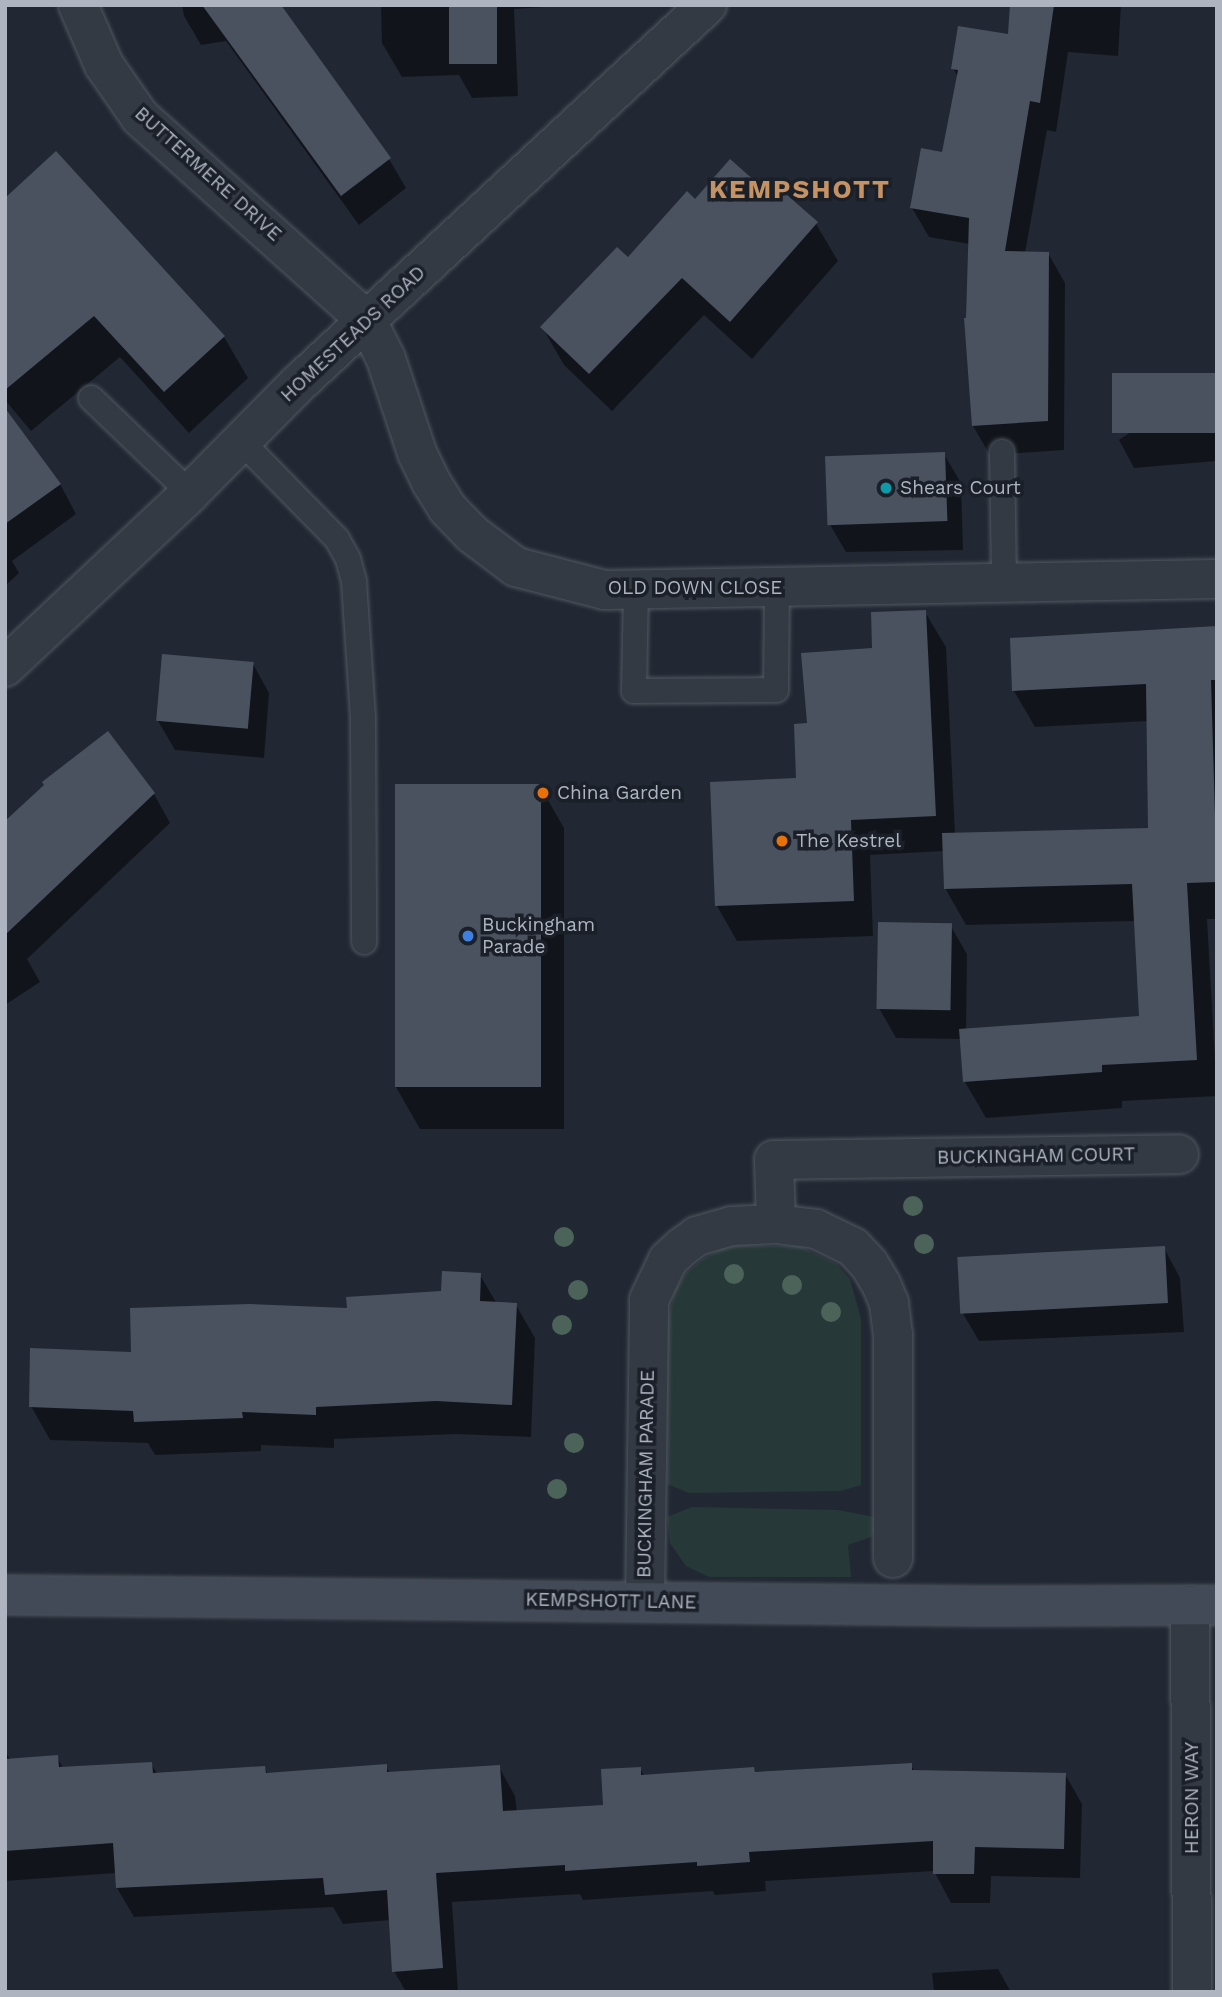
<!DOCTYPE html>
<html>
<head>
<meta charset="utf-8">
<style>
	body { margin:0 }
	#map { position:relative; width:1222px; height:1997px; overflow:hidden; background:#212833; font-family:"Work Sans",sans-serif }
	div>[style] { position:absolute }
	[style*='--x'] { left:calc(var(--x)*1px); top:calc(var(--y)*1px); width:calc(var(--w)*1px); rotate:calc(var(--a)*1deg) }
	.green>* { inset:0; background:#273838 }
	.shadow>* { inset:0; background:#0007 }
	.building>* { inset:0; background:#4a525f; transform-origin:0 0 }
	.roads { filter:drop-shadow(0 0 2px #525862) drop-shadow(0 0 2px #525862) }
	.lane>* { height:24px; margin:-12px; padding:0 12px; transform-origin:12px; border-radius:12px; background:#343a44 }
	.street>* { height:38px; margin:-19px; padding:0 19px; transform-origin:19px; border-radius:19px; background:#343a44 }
	.secondary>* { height:38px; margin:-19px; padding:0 19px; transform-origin:19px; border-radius:19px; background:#434a57 }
	.trees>* { width:20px; height:20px; margin:-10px; border-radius:50%; background:#4c635a }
	.dots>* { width:19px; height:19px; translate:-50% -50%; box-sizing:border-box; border:4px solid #1a1f28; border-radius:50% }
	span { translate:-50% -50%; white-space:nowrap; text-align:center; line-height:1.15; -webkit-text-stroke:7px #1a1f28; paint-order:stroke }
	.street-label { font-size:19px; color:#aeb5c1 }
	.poi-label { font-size:19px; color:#aeb5c1 }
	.left { translate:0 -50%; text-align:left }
	.district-label { font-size:26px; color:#c59265; font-weight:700; letter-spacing:2px }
	.frame { position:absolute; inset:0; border:7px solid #aeb5c1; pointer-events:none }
</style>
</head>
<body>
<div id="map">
	<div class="green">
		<i style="clip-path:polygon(739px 1245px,800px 1246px,837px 1264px,850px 1279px,861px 1319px,861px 1485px,841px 1491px,689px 1493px,667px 1484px,668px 1321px,674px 1291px,685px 1274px,702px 1259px,720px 1249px)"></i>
		<i style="clip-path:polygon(692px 1507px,838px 1510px,879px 1518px,877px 1528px,871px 1537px,848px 1545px,851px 1577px,709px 1577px,686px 1566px,670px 1543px,667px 1517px)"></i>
	</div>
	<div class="shadow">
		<i style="clip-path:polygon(182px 5px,258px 5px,389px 159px,406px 188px,359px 225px,226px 41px,201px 45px,184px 16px)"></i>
		<i style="clip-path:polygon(381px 5px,577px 5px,514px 9px,518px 96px,472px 98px,459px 75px,402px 77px,382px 43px)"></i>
		<i style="clip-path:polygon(1012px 5px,1121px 5px,1118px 56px,1068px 52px,1056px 132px,1047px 130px,1025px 253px,1048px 253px,1065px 283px,1064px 450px,990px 455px,973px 426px,968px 319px,970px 244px,929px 237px,912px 208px,943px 154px,958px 77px,953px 68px,1010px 36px)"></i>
		<i style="clip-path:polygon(764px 192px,816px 224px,838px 261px,752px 359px,704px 315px,612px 411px,564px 365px,542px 327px,628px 260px,695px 201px)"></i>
		<i style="clip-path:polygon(5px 200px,224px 337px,248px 378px,189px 433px,120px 357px,31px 431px,5px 400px)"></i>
		<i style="clip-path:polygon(1217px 374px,1217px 461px,1134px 468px,1119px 440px)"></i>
		<i style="clip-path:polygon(5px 434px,60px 484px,76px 514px,12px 561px,19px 573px,5px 586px)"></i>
		<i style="clip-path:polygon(944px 454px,961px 483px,963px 550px,846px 552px,829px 523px,827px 457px)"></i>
		<i style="clip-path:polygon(925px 612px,946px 647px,955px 834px,1150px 830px,1148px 721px,1035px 727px,1014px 691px,1012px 639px,1217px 630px,1217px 919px,1207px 919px,1217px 1096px,1122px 1101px,1122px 1108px,986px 1118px,965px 1082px,962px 1039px,896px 1038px,879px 1008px,950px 925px,967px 954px,966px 1030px,1141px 1018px,1136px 921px,966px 925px,945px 888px,944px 851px,870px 855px,873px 936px,737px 941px,717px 906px,798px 780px,809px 725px,874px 650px)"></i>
		<i style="clip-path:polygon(253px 664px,269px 693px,264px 758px,175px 750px,158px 721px)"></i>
		<i style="clip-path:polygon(540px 786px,564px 828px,564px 1129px,420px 1129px,396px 1087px)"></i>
		<i style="clip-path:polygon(154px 794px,170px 823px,27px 959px,40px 982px,5px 1005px,5px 824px)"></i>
		<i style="clip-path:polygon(1164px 1248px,1180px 1278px,1184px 1332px,979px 1341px,962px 1312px)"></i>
		<i style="clip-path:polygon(480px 1275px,497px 1304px,516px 1305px,535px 1338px,531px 1437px,456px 1434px,334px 1439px,334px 1448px,261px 1445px,261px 1451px,155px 1455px,148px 1443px,50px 1440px,31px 1406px,133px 1353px,442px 1293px)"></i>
		<i style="clip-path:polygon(5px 1751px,11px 1761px,57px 1757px,63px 1768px,151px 1764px,158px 1775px,265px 1768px,268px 1775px,386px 1766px,390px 1774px,499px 1767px,515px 1796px,517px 1812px,604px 1806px,640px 1768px,644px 1776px,753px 1768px,757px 1774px,911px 1765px,915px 1772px,1065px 1774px,1082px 1804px,1080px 1878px,991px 1876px,990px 1903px,951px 1903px,934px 1871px,765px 1881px,766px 1891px,715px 1895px,713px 1891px,583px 1900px,580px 1894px,452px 1902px,458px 1992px,406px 1992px,394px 1971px,391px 1920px,343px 1924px,333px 1907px,134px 1917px,117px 1888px,116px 1873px,5px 1881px)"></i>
		<i style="clip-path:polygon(998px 1969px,1011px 1992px,934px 1992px,932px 1973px)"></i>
	</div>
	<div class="building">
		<i style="clip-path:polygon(202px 5px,281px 5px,391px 158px,341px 196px)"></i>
		<i style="left:449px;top:5px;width:48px;height:59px"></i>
		<i style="clip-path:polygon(1010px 5px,1054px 5px,1040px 103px,1030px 101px,1005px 251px,1049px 252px,1048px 421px,972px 426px,964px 318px,966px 318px,969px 218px,910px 208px,921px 148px,942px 152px,958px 70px,951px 69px,958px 26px,1008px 34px)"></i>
		<i style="clip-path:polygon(56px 151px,225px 336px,164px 392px,94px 316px,5px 390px,5px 198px)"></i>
		<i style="clip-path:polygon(730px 159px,764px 189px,771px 181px,818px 222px,730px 322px,682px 278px,589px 374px,540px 327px,617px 247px,628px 257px,687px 191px,695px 199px)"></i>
		<i style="left:1217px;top:373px;width:60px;height:105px;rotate:90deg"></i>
		<i style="clip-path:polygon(5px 408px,61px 484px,5px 524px)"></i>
		<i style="left:945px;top:452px;width:69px;height:120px;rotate:88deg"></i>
		<i style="clip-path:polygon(926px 610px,936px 816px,851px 820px,854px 901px,715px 906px,710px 782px,796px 778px,794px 724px,807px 723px,801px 653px,872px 648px,871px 612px)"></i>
		<i style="clip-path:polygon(1217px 626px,1217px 680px,1211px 680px,1217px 882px,1187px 883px,1197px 1060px,1102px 1065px,1102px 1072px,963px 1082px,959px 1029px,1139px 1016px,1132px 884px,944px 889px,942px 833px,1148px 828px,1146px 684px,1012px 691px,1010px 638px)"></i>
		<i style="left:162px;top:654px;width:92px;height:67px;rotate:5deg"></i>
		<i style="clip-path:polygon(108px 731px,155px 793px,5px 935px,5px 821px,44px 785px,42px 782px)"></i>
		<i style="left:395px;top:784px;width:146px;height:303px"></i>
		<i style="left:878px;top:922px;width:74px;height:87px;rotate:1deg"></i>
		<i style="left:1165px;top:1246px;width:57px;height:208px;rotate:87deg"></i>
		<i style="clip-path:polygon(442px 1271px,481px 1273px,480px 1301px,517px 1303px,512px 1405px,436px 1401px,316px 1407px,316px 1415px,242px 1412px,243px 1418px,134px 1422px,133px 1411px,29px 1407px,30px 1348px,131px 1352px,130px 1308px,249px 1304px,347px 1308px,346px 1297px,441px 1291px)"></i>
		<i style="clip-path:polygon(58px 1755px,59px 1767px,152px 1762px,153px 1773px,265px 1766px,266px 1773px,387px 1764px,387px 1772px,500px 1765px,503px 1811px,603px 1805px,601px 1769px,641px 1767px,641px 1775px,754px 1767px,755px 1772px,912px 1763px,912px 1770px,1066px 1773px,1064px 1849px,975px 1847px,974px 1874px,933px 1874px,933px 1841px,749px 1852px,750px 1862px,697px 1866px,697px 1862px,565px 1871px,565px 1865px,436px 1873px,443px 1968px,392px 1972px,387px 1890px,325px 1895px,323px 1878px,116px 1888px,113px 1843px,5px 1851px,5px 1759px)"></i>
	</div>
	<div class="roads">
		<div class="lane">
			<i style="--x:91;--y:398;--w:137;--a:43.8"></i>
			<i style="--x:241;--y:441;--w:137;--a:45.6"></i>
			<i style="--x:337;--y:539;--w:23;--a:61"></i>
			<i style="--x:348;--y:559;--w:24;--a:75"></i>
			<i style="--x:354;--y:582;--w:137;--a:86.2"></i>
			<i style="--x:363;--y:719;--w:223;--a:89.7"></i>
			<i style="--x:1002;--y:452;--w:130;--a:89.1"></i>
			<i style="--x:636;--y:589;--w:102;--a:91.1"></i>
			<i style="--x:634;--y:691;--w:142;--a:-0.4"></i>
			<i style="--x:776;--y:690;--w:101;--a:-89.4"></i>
		</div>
		<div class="street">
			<i style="--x:78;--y:5;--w:65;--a:66.6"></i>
			<i style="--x:104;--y:65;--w:63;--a:55.3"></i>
			<i style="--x:140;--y:117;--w:305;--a:41.9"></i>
			<i style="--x:367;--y:321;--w:42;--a:63.4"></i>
			<i style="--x:386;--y:359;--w:99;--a:71.7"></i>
			<i style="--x:417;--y:453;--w:32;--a:64"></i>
			<i style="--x:431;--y:482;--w:31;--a:58"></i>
			<i style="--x:447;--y:508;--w:36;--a:46"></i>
			<i style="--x:472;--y:534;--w:55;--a:36.9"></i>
			<i style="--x:516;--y:567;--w:92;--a:14.5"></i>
			<i style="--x:605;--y:590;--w:612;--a:-1.03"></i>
			<i style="--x:5;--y:667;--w:254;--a:-43.2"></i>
			<i style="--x:190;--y:493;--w:156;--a:-45.3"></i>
			<i style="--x:300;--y:382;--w:555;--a:-42.81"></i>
			<i style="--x:776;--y:1224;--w:64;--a:-91.8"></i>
			<i style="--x:774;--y:1160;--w:405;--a:-0.8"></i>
			<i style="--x:645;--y:1601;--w:301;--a:-89.2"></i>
			<i style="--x:649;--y:1300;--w:44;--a:-64.6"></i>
			<i style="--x:668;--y:1260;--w:19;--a:-43"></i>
			<i style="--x:682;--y:1247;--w:19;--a:-36"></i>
			<i style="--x:697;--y:1236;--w:36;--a:-16"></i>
			<i style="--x:732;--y:1226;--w:44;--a:-2.6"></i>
			<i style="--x:776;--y:1224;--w:40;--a:7.1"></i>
			<i style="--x:816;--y:1229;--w:41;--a:25.9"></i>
			<i style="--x:853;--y:1247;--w:23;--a:47"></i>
			<i style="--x:869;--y:1264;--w:23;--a:59"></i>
			<i style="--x:881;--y:1284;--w:21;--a:67"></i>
			<i style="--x:889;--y:1303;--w:31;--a:83"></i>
			<i style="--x:893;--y:1334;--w:224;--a:90"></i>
			<i style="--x:1190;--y:1605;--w:387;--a:89.7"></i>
		</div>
		<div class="secondary">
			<i style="--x:5;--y:1595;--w:972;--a:0.65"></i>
			<i style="--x:977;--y:1606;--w:240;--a:-0.2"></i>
		</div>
	</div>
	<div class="trees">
		<i style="left:913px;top:1206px"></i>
		<i style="left:564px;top:1237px"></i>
		<i style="left:924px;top:1244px"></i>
		<i style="left:734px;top:1274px"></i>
		<i style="left:792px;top:1285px"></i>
		<i style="left:578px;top:1290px"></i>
		<i style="left:831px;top:1312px"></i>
		<i style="left:562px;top:1325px"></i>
		<i style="left:574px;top:1443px"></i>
		<i style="left:557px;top:1489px"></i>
	</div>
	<div class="dots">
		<i style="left:886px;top:488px;background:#0f9aa8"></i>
		<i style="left:543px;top:793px;background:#e8710a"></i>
		<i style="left:782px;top:841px;background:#e8710a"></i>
		<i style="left:468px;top:936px;background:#3f7fe0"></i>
	</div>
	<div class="street-label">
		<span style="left:208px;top:174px;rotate:42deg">BUTTERMERE DRIVE</span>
		<span style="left:353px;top:334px;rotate:-43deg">HOMESTEADS ROAD</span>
		<span style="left:695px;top:588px">OLD DOWN CLOSE</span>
		<span style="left:1036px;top:1156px;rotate:-1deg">BUCKINGHAM COURT</span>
		<span style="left:646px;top:1474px;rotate:-89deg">BUCKINGHAM PARADE</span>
		<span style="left:611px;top:1601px;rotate:1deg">KEMPSHOTT LANE</span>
		<span style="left:1192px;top:1798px;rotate:-90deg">HERON WAY</span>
	</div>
	<div class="poi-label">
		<span class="left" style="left:900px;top:488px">Shears Court</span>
		<span class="left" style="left:557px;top:793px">China Garden</span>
		<span class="left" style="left:796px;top:841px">The Kestrel</span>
		<span class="left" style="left:482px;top:936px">Buckingham<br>Parade</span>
	</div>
	<div class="district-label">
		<span style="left:800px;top:190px">KEMPSHOTT</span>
	</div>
	<div class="frame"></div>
</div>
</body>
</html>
